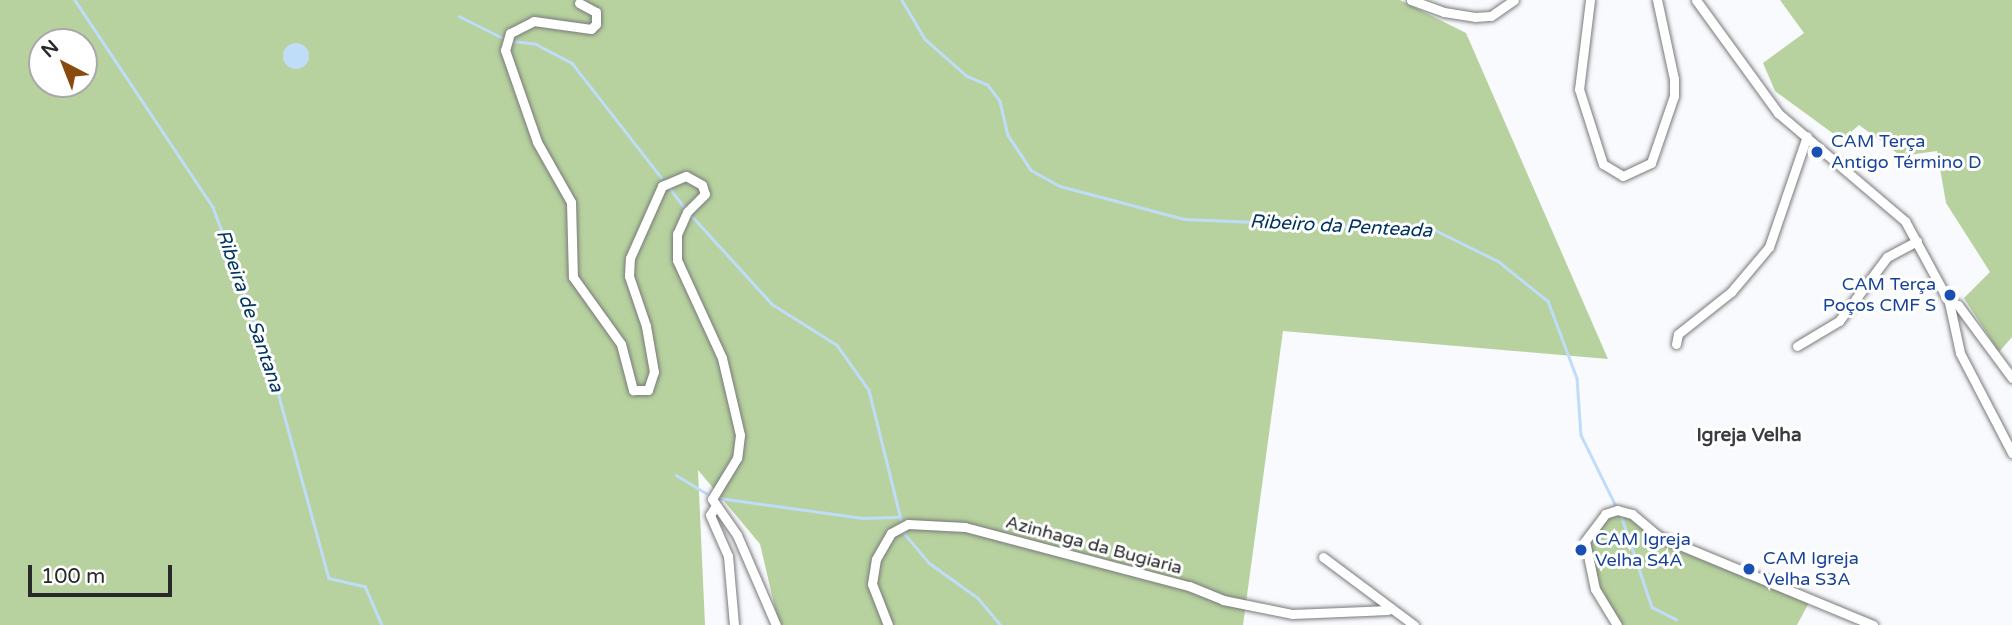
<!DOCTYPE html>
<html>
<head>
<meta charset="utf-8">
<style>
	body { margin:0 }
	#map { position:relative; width:2012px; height:625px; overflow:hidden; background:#f9fafd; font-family:"Varela Round",sans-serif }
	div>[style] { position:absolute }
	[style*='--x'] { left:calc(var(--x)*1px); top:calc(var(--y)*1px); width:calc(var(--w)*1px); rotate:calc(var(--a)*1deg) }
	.green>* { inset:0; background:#b7d29e }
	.water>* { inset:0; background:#bfdcf9 }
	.round { border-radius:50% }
	.stream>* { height:2.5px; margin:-1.25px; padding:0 1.25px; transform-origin:1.25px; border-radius:1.25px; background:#bfdcf9 }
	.roads { filter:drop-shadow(0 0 2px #797a7c) drop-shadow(0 0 2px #797a7c) }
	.minor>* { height:9px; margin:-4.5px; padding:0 4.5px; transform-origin:4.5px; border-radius:4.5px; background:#fff }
	.dots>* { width:19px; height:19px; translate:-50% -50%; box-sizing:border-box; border:4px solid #fff; border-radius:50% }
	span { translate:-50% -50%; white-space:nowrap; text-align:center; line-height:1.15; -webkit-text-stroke:6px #fff; paint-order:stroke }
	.transit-label { font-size:18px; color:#164399 }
	.left { translate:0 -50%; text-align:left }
	.right { translate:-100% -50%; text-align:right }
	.street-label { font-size:18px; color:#28292a }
	.water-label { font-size:19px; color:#003560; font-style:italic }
	.neighbourhood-label { font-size:19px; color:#3b3c3e; font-weight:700 }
	.north { position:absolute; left:28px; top:28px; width:70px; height:70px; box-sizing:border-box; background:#fff; border:2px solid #a9a9aa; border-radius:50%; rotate:318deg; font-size:19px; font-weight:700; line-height:28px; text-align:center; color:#28292a }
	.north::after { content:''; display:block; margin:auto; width:24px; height:32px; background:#894a0e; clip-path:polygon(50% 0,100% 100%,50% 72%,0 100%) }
	.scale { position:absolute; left:28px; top:565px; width:144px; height:32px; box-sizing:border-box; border:4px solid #28292a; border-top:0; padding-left:9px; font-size:21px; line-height:24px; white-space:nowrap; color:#28292a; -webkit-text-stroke:5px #fff; paint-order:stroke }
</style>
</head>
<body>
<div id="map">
	<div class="green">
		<i style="clip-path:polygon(evenodd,0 0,1400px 0,1466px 33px,1608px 359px,1283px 331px,1243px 625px,779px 625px,760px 544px,698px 470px,705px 625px,0 625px,0 0,42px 42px,84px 42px,84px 84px,42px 84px,42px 42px)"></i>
		<i style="clip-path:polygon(1780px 0,2012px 0,2012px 337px,1999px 352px,1964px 298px,1990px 272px,1946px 203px,1937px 151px,1901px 156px,1859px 125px,1842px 140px,1775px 91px,1763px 63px,1804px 33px)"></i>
		<i style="clip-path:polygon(1605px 514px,1632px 514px,1658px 536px,1812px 597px,1797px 625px,1617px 625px,1600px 600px,1585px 541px)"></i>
	</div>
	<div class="water">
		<i class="round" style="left:283px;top:43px;width:26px;height:26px"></i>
	</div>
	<div class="stream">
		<i style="--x:75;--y:0;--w:249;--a:56.3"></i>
		<i style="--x:213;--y:207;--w:166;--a:69.9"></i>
		<i style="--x:270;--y:363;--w:223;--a:74.7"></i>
		<i style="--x:329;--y:578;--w:37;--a:13"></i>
		<i style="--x:365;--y:586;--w:43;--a:66.4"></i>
		<i style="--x:902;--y:0;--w:45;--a:59.5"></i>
		<i style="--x:925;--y:39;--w:56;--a:41.4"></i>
		<i style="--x:967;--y:76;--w:23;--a:23"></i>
		<i style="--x:988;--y:85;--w:20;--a:53"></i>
		<i style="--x:1000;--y:101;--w:35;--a:77"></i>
		<i style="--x:1008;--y:135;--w:42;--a:56.7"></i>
		<i style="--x:1031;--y:170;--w:33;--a:29"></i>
		<i style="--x:1060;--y:186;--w:128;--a:14.9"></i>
		<i style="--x:1184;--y:219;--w:251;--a:2.5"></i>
		<i style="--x:1435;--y:230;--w:70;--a:26.2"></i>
		<i style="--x:1498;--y:261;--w:64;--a:38.7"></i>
		<i style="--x:1548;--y:301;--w:82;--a:69.4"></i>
		<i style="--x:1577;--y:378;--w:57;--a:86"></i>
		<i style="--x:1581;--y:435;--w:79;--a:63.8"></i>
		<i style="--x:459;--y:16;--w:47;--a:26.6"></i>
		<i style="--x:513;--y:41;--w:23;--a:7"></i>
		<i style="--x:536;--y:44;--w:41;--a:27.8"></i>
		<i style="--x:572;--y:63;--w:145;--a:52"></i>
		<i style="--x:669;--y:187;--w:25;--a:53"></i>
		<i style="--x:692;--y:216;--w:119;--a:47.7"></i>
		<i style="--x:772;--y:304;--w:77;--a:32.2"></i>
		<i style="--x:837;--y:345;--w:55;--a:54.6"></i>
		<i style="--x:869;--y:390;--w:133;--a:76.1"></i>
		<i style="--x:676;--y:475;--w:35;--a:31"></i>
		<i style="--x:719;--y:498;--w:145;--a:7.9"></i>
		<i style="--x:863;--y:518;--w:37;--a:-2"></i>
		<i style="--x:1621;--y:515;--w:97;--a:71.4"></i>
		<i style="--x:1652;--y:607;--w:27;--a:27"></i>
		<i style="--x:904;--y:533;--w:38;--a:50"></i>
		<i style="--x:928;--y:562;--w:62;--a:35.8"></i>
		<i style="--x:978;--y:598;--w:35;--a:50"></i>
	</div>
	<div class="roads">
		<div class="minor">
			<i style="--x:1411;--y:0;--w:35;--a:20"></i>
			<i style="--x:1444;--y:12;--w:31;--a:9"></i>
			<i style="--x:1475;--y:17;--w:16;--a:-4"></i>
			<i style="--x:1491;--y:16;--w:28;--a:-35"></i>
			<i style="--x:1590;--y:0;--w:90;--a:97"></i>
			<i style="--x:1579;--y:89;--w:79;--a:72.3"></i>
			<i style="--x:1603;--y:164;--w:23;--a:31"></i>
			<i style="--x:1623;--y:176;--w:31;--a:-25"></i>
			<i style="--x:1651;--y:163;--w:71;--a:-71.1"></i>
			<i style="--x:1674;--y:96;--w:17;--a:-90"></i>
			<i style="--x:1674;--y:79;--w:81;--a:-102.1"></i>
			<i style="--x:1696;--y:0;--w:140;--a:54"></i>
			<i style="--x:1778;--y:113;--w:167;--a:40.4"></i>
			<i style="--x:1905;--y:221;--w:92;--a:61.5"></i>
			<i style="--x:1949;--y:302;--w:52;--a:77.8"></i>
			<i style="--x:1960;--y:353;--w:113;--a:62.5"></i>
			<i style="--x:579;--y:3;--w:19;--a:28"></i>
			<i style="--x:596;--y:12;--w:12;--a:90"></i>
			<i style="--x:596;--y:24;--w:7;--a:135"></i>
			<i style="--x:591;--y:29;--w:58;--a:-172"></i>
			<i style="--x:534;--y:21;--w:27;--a:153"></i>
			<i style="--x:510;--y:33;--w:18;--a:106"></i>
			<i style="--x:505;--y:50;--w:97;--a:70.8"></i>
			<i style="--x:537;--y:142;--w:69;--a:60.5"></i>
			<i style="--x:571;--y:202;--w:75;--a:88.5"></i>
			<i style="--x:573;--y:277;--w:82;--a:54.4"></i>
			<i style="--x:621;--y:344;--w:48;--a:75.4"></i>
			<i style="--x:633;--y:390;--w:15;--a:0"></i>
			<i style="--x:648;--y:390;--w:19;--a:-72"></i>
			<i style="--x:654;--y:372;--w:47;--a:-99.9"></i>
			<i style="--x:646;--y:326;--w:53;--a:-108.8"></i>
			<i style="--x:629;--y:276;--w:18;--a:-87"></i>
			<i style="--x:630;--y:258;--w:79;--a:-66"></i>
			<i style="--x:662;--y:186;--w:26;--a:-23"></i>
			<i style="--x:686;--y:176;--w:18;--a:29"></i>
			<i style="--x:702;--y:185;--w:9;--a:72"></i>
			<i style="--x:705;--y:194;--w:25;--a:135"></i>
			<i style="--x:687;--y:212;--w:24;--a:114"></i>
			<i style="--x:677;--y:234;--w:26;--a:90"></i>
			<i style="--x:677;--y:260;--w:108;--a:65.3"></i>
			<i style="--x:722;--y:358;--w:79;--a:76.8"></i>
			<i style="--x:740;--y:435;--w:23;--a:97"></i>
			<i style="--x:737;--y:458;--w:48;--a:121.4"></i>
			<i style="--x:712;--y:499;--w:44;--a:55.2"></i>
			<i style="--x:737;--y:535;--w:98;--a:66.6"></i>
			<i style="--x:1949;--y:302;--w:9;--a:18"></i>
			<i style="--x:1958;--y:305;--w:91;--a:53.5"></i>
			<i style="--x:1676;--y:344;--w:10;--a:-79"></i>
			<i style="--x:1678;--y:334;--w:68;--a:-38.4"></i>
			<i style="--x:1731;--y:292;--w:59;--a:-49.8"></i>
			<i style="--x:1769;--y:247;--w:117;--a:-71.1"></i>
			<i style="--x:1797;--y:346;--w:49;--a:-30.8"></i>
			<i style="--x:1839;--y:321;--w:80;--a:-53.1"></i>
			<i style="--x:1887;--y:257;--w:34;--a:-28"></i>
			<i style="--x:715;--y:507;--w:9;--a:122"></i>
			<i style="--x:710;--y:515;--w:45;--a:66.3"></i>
			<i style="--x:728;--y:556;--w:69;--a:85"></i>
			<i style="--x:1323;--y:557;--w:114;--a:36.8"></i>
			<i style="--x:888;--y:625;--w:44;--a:-111.3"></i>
			<i style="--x:872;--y:584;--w:25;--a:-81"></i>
			<i style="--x:876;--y:559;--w:30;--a:-60"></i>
			<i style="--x:891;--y:533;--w:19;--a:-28"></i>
			<i style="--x:908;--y:524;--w:57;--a:3"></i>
			<i style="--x:965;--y:527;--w:232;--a:14.8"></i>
			<i style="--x:1189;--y:586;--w:37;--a:22"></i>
			<i style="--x:1223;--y:600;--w:70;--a:11.5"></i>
			<i style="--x:1292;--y:614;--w:96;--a:-2.4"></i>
			<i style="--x:1617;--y:625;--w:42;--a:-121.4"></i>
			<i style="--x:1595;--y:589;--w:49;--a:-101.8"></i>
			<i style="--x:1585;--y:541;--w:34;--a:-53"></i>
			<i style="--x:1605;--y:514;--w:13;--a:-18"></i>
			<i style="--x:1617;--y:510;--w:16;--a:15"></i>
			<i style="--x:1632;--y:514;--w:34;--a:40"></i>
			<i style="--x:1658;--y:536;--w:233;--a:22.5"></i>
		</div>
	</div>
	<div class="dots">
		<i style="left:1817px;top:152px;background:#1a4fb4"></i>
		<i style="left:1950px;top:295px;background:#1a4fb4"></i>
		<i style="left:1581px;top:550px;background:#1a4fb4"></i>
		<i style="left:1749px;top:569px;background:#1a4fb4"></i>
	</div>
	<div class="transit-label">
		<span class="left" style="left:1831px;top:152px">CAM Terça<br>Antigo Término D</span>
		<span class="right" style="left:1936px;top:295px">CAM Terça<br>Poços CMF S</span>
		<span class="left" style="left:1595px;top:550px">CAM Igreja<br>Velha S4A</span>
		<span class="left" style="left:1763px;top:569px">CAM Igreja<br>Velha S3A</span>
	</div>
	<div class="street-label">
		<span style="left:1094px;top:545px;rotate:15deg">Azinhaga da Bugiaria</span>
	</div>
	<div class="water-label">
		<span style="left:1341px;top:227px;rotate:3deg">Ribeiro da Penteada</span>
		<span style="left:249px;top:311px;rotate:71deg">Ribeira de Santana</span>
	</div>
	<div class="neighbourhood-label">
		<span style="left:1749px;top:436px">Igreja Velha</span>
	</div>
	<div class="north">N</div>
	<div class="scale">100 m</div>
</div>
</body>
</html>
